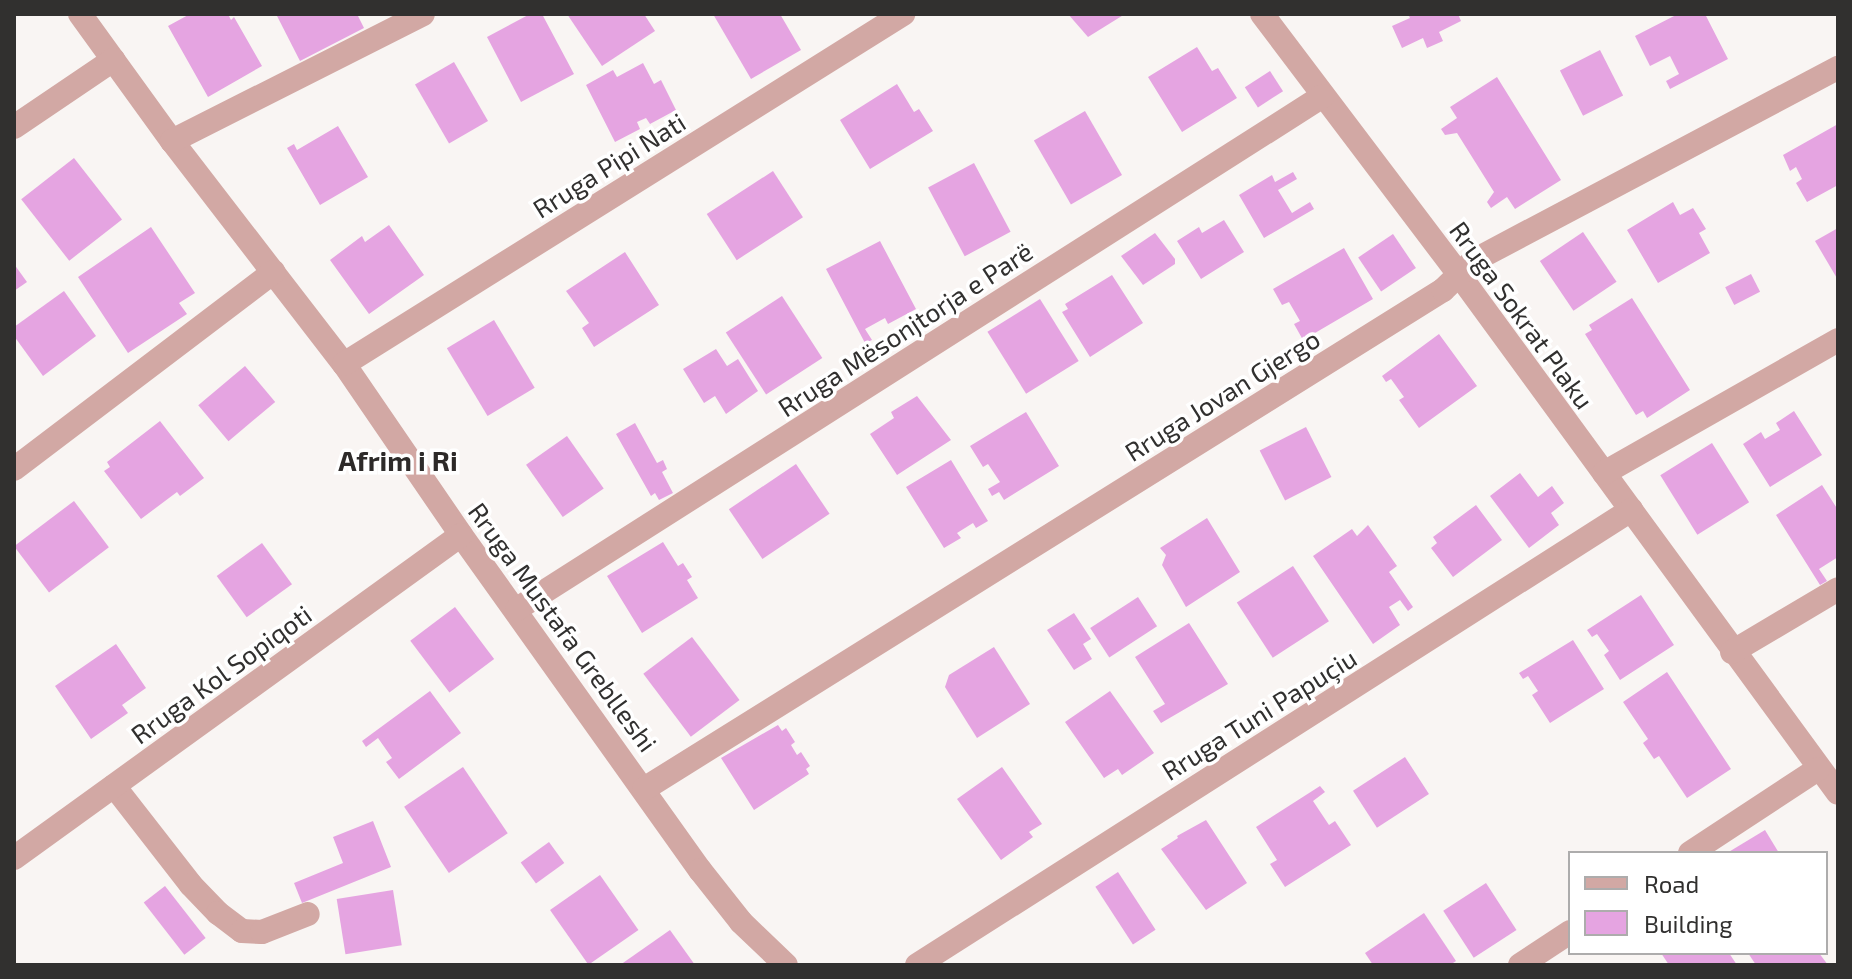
<!DOCTYPE html>
<html>
<head>
<meta charset="utf-8">
<style>
	body { margin:0 }
	#map { position:relative; width:1852px; height:979px; overflow:hidden; background:#f9f5f3; font-family:"Exo 2",sans-serif }
	div>[style] { position:absolute }
	[style*='--x'] { left:calc(var(--x)*1px); top:calc(var(--y)*1px); width:calc(var(--w)*1px); rotate:calc(var(--a)*1deg) }
	.building>* { inset:0; background:#e5a4e1; transform-origin:0 0 }
	.minor>* { height:24px; margin:-12px; padding:0 12px; transform-origin:12px; border-radius:12px; background:#d2a8a4 }
	span { translate:-50% -50%; white-space:nowrap; text-align:center; line-height:1.15; -webkit-text-stroke:7px #fff; paint-order:stroke }
	.street-label { font-size:26px; color:#31302f }
	.neighbourhood-label { font-size:28px; color:#2d2a29; font-weight:700 }
	.frame { position:absolute; inset:0; border:16px solid #31302f; pointer-events:none }
	.legend { position:absolute; left:1568px; top:851px; width:260px; height:104px; box-sizing:border-box; background:#fff; border:2px solid #adacac; margin:0; padding:10px 14px; list-style:none; font-size:24px; color:#31302f }
	.legend li { display:flex; align-items:center; gap:16px; height:40px }
	.legend b { width:40px; border:2px solid #adacac }
</style>
</head>
<body>
<div id="map">
	<div class="building">
		<i style="clip-path:polygon(190px 14px,228px 14px,231px 20px,234px 17px,262px 66px,208px 97px,168px 26px)"></i>
		<i style="clip-path:polygon(276px 14px,357px 14px,364px 28px,300px 61px)"></i>
		<i style="clip-path:polygon(530px 14px,542px 14px,574px 74px,521px 102px,487px 37px)"></i>
		<i style="clip-path:polygon(567px 14px,644px 14px,655px 31px,602px 66px)"></i>
		<i style="clip-path:polygon(713px 14px,780px 14px,801px 50px,751px 79px)"></i>
		<i style="clip-path:polygon(1068px 14px,1125px 14px,1088px 37px)"></i>
		<i style="clip-path:polygon(1408px 14px,1458px 14px,1461px 21px,1439px 32px,1443px 41px,1427px 48px,1423px 38px,1402px 48px,1392px 26px,1410px 18px)"></i>
		<i style="clip-path:polygon(1678px 14px,1705px 14px,1728px 59px,1670px 89px,1666px 81px,1679px 74px,1670px 56px,1650px 66px,1635px 36px)"></i>
		<i style="clip-path:polygon(1197px 47px,1212px 71px,1218px 68px,1237px 98px,1182px 132px,1148px 77px)"></i>
		<i style="left:1600px;top:50px;width:51px;height:45px;rotate:63deg"></i>
		<i style="left:454px;top:62px;width:68px;height:45px;rotate:60deg"></i>
		<i style="clip-path:polygon(643px 63px,654px 84px,661px 80px,676px 110px,650px 124px,646px 118px,637px 122px,640px 129px,615px 142px,586px 85px,613px 70px,617px 77px)"></i>
		<i style="left:1270px;top:71px;width:24px;height:30px;rotate:57deg"></i>
		<i style="clip-path:polygon(1497px 77px,1561px 180px,1515px 209px,1507px 197px,1491px 208px,1487px 202px,1494px 192px,1457px 133px,1445px 135px,1441px 129px,1457px 118px,1450px 107px)"></i>
		<i style="clip-path:polygon(897px 84px,914px 112px,919px 109px,933px 131px,870px 169px,840px 120px)"></i>
		<i style="left:1085px;top:111px;width:74px;height:59px;rotate:60deg"></i>
		<i style="clip-path:polygon(1838px 124px,1838px 185px,1807px 202px,1796px 183px,1802px 179px,1796px 167px,1790px 171px,1783px 155px)"></i>
		<i style="clip-path:polygon(338px 126px,368px 177px,320px 205px,287px 148px,294px 144px,297px 150px)"></i>
		<i style="left:74px;top:158px;width:78px;height:67px;rotate:52deg"></i>
		<i style="left:974px;top:163px;width:78px;height:52px;rotate:62deg"></i>
		<i style="left:773px;top:171px;width:55px;height:79px;rotate:57deg"></i>
		<i style="clip-path:polygon(1293px 172px,1297px 179px,1278px 190px,1292px 213px,1310px 202px,1314px 209px,1264px 238px,1239px 195px,1272px 175px,1275px 182px)"></i>
		<i style="clip-path:polygon(1673px 202px,1680px 215px,1693px 208px,1706px 229px,1699px 233px,1710px 253px,1658px 283px,1627px 230px)"></i>
		<i style="clip-path:polygon(1224px 220px,1244px 252px,1201px 279px,1177px 241px,1199px 227px,1202px 233px)"></i>
		<i style="clip-path:polygon(389px 225px,424px 275px,369px 314px,330px 260px,362px 236px,365px 242px)"></i>
		<i style="clip-path:polygon(151px 227px,195px 293px,179px 303px,187px 314px,128px 353px,78px 277px)"></i>
		<i style="clip-path:polygon(1838px 228px,1838px 280px,1815px 241px)"></i>
		<i style="left:1583px;top:232px;width:60px;height:52px;rotate:56deg"></i>
		<i style="clip-path:polygon(1155px 233px,1175px 259px,1175px 264px,1143px 285px,1121px 256px)"></i>
		<i style="left:1393px;top:234px;width:41px;height:42px;rotate:56deg"></i>
		<i style="clip-path:polygon(880px 241px,916px 309px,888px 324px,885px 318px,865px 329px,872px 340px,865px 343px,826px 269px)"></i>
		<i style="clip-path:polygon(1344px 248px,1373px 299px,1303px 340px,1294px 324px,1300px 321px,1289px 302px,1282px 305px,1273px 289px)"></i>
		<i style="clip-path:polygon(625px 252px,659px 305px,594px 347px,582px 328px,589px 323px,566px 291px)"></i>
		<i style="clip-path:polygon(14px 264px,27px 282px,14px 291px)"></i>
		<i style="left:1751px;top:274px;width:20px;height:29px;rotate:63deg"></i>
		<i style="clip-path:polygon(1112px 275px,1143px 323px,1090px 357px,1062px 312px,1068px 309px,1065px 304px)"></i>
		<i style="clip-path:polygon(64px 291px,96px 336px,43px 376px,14px 336px,14px 327px)"></i>
		<i style="left:782px;top:296px;width:74px;height:67px;rotate:57deg"></i>
		<i style="clip-path:polygon(1632px 298px,1690px 390px,1647px 418px,1643px 411px,1636px 415px,1585px 334px,1592px 330px,1589px 325px)"></i>
		<i style="left:1040px;top:299px;width:73px;height:62px;rotate:58deg"></i>
		<i style="left:494px;top:320px;width:79px;height:55px;rotate:59deg"></i>
		<i style="clip-path:polygon(1439px 334px,1477px 386px,1419px 428px,1399px 400px,1404px 397px,1391px 379px,1386px 382px,1382px 376px)"></i>
		<i style="clip-path:polygon(716px 349px,727px 366px,738px 359px,758px 391px,726px 414px,715px 396px,704px 403px,683px 369px)"></i>
		<i style="left:245px;top:366px;width:47px;height:61px;rotate:50deg"></i>
		<i style="clip-path:polygon(917px 396px,951px 440px,897px 475px,870px 434px,894px 418px,891px 412px)"></i>
		<i style="clip-path:polygon(1794px 411px,1822px 455px,1770px 487px,1743px 444px,1761px 432px,1765px 439px,1780px 430px,1776px 423px)"></i>
		<i style="clip-path:polygon(1026px 412px,1059px 466px,1004px 500px,999px 492px,992px 496px,988px 489px,1000px 482px,988px 464px,983px 467px,970px 446px)"></i>
		<i style="clip-path:polygon(160px 421px,204px 478px,180px 496px,177px 492px,141px 519px,104px 471px,110px 467px,107px 462px)"></i>
		<i style="clip-path:polygon(635px 423px,657px 463px,663px 460px,667px 469px,662px 472px,673px 493px,659px 500px,655px 493px,651px 496px,616px 434px)"></i>
		<i style="left:1306px;top:427px;width:56px;height:52px;rotate:63deg"></i>
		<i style="left:567px;top:436px;width:64px;height:50px;rotate:55deg"></i>
		<i style="left:1712px;top:443px;width:70px;height:61px;rotate:58deg"></i>
		<i style="clip-path:polygon(951px 460px,988px 521px,976px 528px,973px 523px,957px 533px,961px 538px,944px 548px,906px 487px)"></i>
		<i style="left:796px;top:464px;width:60px;height:81px;rotate:56deg"></i>
		<i style="clip-path:polygon(1520px 473px,1538px 497px,1552px 486px,1564px 503px,1551px 513px,1559px 525px,1529px 548px,1490px 496px)"></i>
		<i style="clip-path:polygon(1822px 485px,1838px 510px,1838px 557px,1819px 569px,1827px 581px,1820px 585px,1776px 515px)"></i>
		<i style="left:74px;top:501px;width:58px;height:75px;rotate:53deg"></i>
		<i style="clip-path:polygon(1476px 505px,1502px 540px,1453px 577px,1431px 548px,1437px 543px,1433px 537px)"></i>
		<i style="clip-path:polygon(1207px 518px,1240px 572px,1186px 607px,1162px 565px,1166px 555px,1160px 548px)"></i>
		<i style="clip-path:polygon(1368px 525px,1397px 566px,1389px 572px,1413px 607px,1408px 611px,1400px 600px,1389px 607px,1400px 625px,1373px 644px,1313px 556px,1352px 529px,1357px 536px)"></i>
		<i style="clip-path:polygon(663px 542px,678px 566px,683px 563px,692px 577px,687px 580px,698px 598px,642px 633px,607px 576px)"></i>
		<i style="left:262px;top:543px;width:51px;height:56px;rotate:54deg"></i>
		<i style="left:1293px;top:566px;width:66px;height:67px;rotate:57deg"></i>
		<i style="clip-path:polygon(1641px 595px,1674px 645px,1620px 680px,1604px 655px,1609px 651px,1597px 634px,1592px 637px,1587px 630px)"></i>
		<i style="left:1138px;top:597px;width:35px;height:57px;rotate:57deg"></i>
		<i style="left:455px;top:607px;width:65px;height:56px;rotate:53deg"></i>
		<i style="clip-path:polygon(1074px 613px,1091px 639px,1083px 644px,1092px 659px,1074px 670px,1047px 630px)"></i>
		<i style="clip-path:polygon(1189px 623px,1228px 684px,1161px 723px,1153px 711px,1165px 704px,1135px 657px)"></i>
		<i style="left:692px;top:637px;width:79px;height:61px;rotate:53deg"></i>
		<i style="clip-path:polygon(1573px 640px,1604px 689px,1550px 723px,1532px 695px,1538px 691px,1528px 676px,1523px 679px,1519px 673px)"></i>
		<i style="clip-path:polygon(116px 644px,146px 688px,122px 705px,128px 713px,91px 739px,55px 686px)"></i>
		<i style="clip-path:polygon(994px 647px,1030px 704px,977px 738px,945px 687px,949px 675px)"></i>
		<i style="clip-path:polygon(1667px 672px,1731px 769px,1687px 798px,1659px 756px,1654px 759px,1643px 743px,1648px 739px,1623px 702px)"></i>
		<i style="clip-path:polygon(430px 691px,461px 733px,399px 779px,386px 762px,392px 758px,378px 738px,366px 747px,362px 741px)"></i>
		<i style="clip-path:polygon(1110px 691px,1154px 753px,1122px 775px,1118px 769px,1104px 778px,1065px 722px)"></i>
		<i style="clip-path:polygon(778px 725px,782px 731px,786px 728px,795px 742px,791px 745px,797px 755px,801px 752px,810px 766px,806px 769px,809px 774px,754px 810px,721px 758px)"></i>
		<i style="left:1405px;top:757px;width:44px;height:62px;rotate:57deg"></i>
		<i style="left:463px;top:767px;width:80px;height:71px;rotate:56deg"></i>
		<i style="clip-path:polygon(1002px 767px,1042px 824px,1029px 832px,1033px 837px,1001px 860px,957px 799px)"></i>
		<i style="clip-path:polygon(1320px 786px,1325px 792px,1313px 801px,1329px 825px,1335px 821px,1351px 845px,1285px 887px,1270px 864px,1277px 860px,1256px 827px)"></i>
		<i style="clip-path:polygon(1206px 820px,1247px 883px,1206px 910px,1161px 849px,1178px 838px,1177px 836px)"></i>
		<i style="clip-path:polygon(373px 821px,391px 867px,302px 903px,294px 883px,343px 863px,333px 837px)"></i>
		<i style="clip-path:polygon(1765px 830px,1779px 853px,1727px 853px)"></i>
		<i style="left:549px;top:842px;width:26px;height:35px;rotate:54deg"></i>
		<i style="left:1118px;top:872px;width:69px;height:27px;rotate:57deg"></i>
		<i style="left:600px;top:875px;width:67px;height:61px;rotate:55deg"></i>
		<i style="left:1486px;top:883px;width:56px;height:51px;rotate:57deg"></i>
		<i style="left:165px;top:886px;width:66px;height:27px;rotate:52deg"></i>
		<i style="left:393px;top:890px;width:56px;height:57px;rotate:81deg"></i>
		<i style="clip-path:polygon(1424px 913px,1456px 961px,1450px 965px,1373px 965px,1365px 953px)"></i>
		<i style="clip-path:polygon(670px 930px,695px 965px,620px 965px)"></i>
		<i style="clip-path:polygon(1661px 953px,1729px 953px,1737px 965px,1669px 965px)"></i>
		<i style="clip-path:polygon(1748px 953px,1819px 953px,1828px 965px,1756px 965px)"></i>
	</div>
	<div class="minor">
		<i style="--x:80;--y:14;--w:157;--a:54.1"></i>
		<i style="--x:172;--y:141;--w:282;--a:52.4"></i>
		<i style="--x:344;--y:364;--w:207;--a:55.6"></i>
		<i style="--x:461;--y:535;--w:412;--a:54.5"></i>
		<i style="--x:700;--y:870;--w:66;--a:51.7"></i>
		<i style="--x:741;--y:922;--w:62;--a:43.7"></i>
		<i style="--x:1262;--y:14;--w:328;--a:52.9"></i>
		<i style="--x:1460;--y:276;--w:640;--a:53.83"></i>
		<i style="--x:14;--y:127;--w:120;--a:-34.1"></i>
		<i style="--x:172;--y:141;--w:281;--a:-26.8"></i>
		<i style="--x:344;--y:364;--w:660;--a:-32.05"></i>
		<i style="--x:14;--y:469;--w:326;--a:-37.2"></i>
		<i style="--x:1604;--y:473;--w:269;--a:-29.6"></i>
		<i style="--x:517;--y:609;--w:955;--a:-32.48"></i>
		<i style="--x:1732;--y:652;--w:123;--a:-30.7"></i>
		<i style="--x:114;--y:786;--w:125;--a:52.1"></i>
		<i style="--x:191;--y:885;--w:39;--a:46"></i>
		<i style="--x:218;--y:913;--w:30;--a:37"></i>
		<i style="--x:242;--y:931;--w:20;--a:3"></i>
		<i style="--x:262;--y:932;--w:49;--a:-21.4"></i>
		<i style="--x:644;--y:789;--w:942;--a:-31.99"></i>
		<i style="--x:1443;--y:290;--w:42;--a:-44"></i>
		<i style="--x:1473;--y:261;--w:413;--a:-27.9"></i>
		<i style="--x:1690;--y:853;--w:153;--a:-33.3"></i>
		<i style="--x:14;--y:858;--w:551;--a:-35.85"></i>
		<i style="--x:917;--y:965;--w:847;--a:-32.51"></i>
		<i style="--x:1520;--y:965;--w:60;--a:-33.4"></i>
	</div>
	<div class="street-label">
		<span style="left:609px;top:165px;rotate:-32deg">Rruga Pipi Nati</span>
		<span style="left:1522px;top:315px;rotate:54deg">Rruga Sokrat Plaku</span>
		<span style="left:905px;top:329px;rotate:-33deg">Rruga Mësonjtorja e Parë</span>
		<span style="left:1222px;top:395px;rotate:-32deg">Rruga Jovan Gjergo</span>
		<span style="left:563px;top:627px;rotate:54deg">Rruga Mustafa Greblleshi</span>
		<span style="left:221px;top:674px;rotate:-36deg">Rruga Kol Sopiqoti</span>
		<span style="left:1259px;top:714px;rotate:-32deg">Rruga Tuni Papuçiu</span>
	</div>
	<div class="neighbourhood-label">
		<span style="left:398px;top:460px">Afrim i Ri</span>
	</div>
	<div class="frame"></div>
	<ul class="legend">
	<li><b style="height:10px;background:#d2a8a4"></b>Road</li>
	<li><b style="height:22px;background:#e5a4e1"></b>Building</li>
	</ul>
</div>
</body>
</html>
